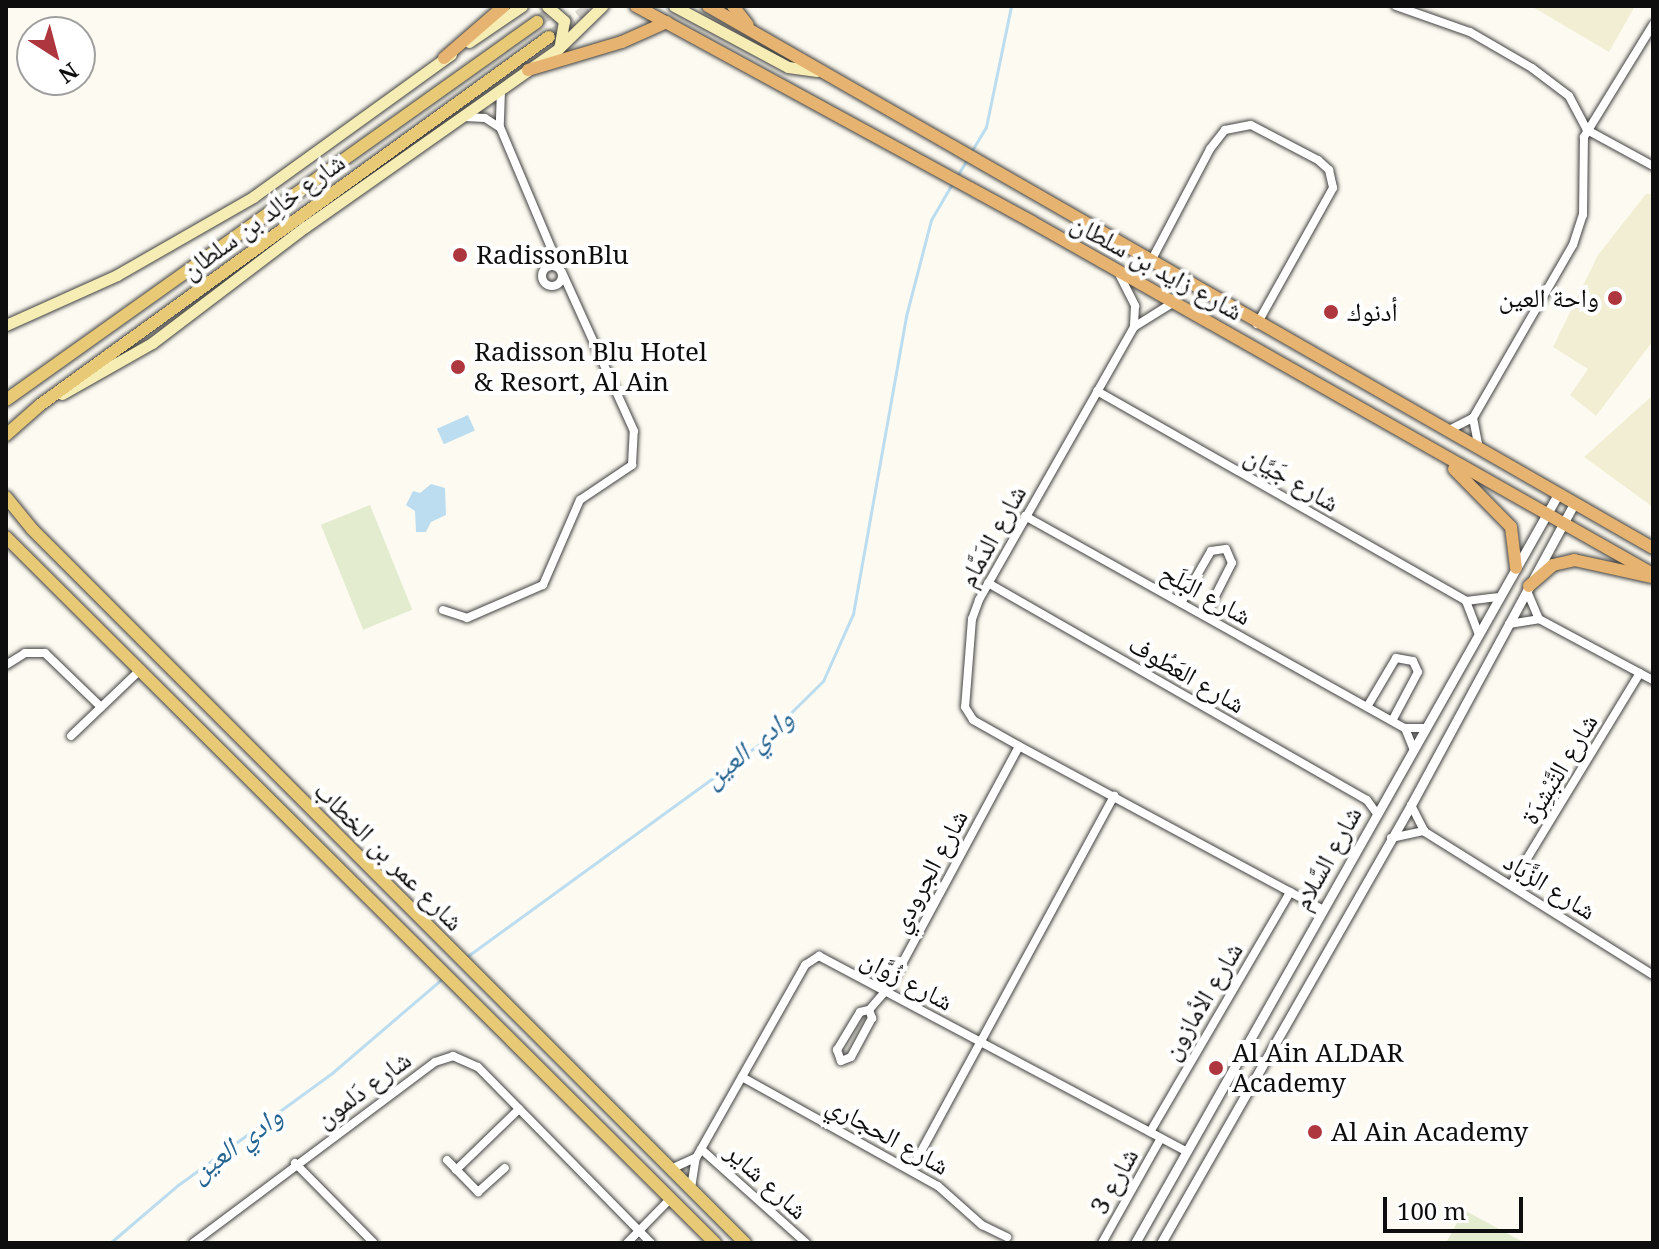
<!DOCTYPE html>
<html>
<head>
<meta charset="utf-8">
<style>
	body { margin:0 }
	#map { position:relative; width:1659px; height:1249px; overflow:hidden; background:#fdfbf1; font-family:"Noto Serif","Noto Naskh Arabic",serif }
	div>[style] { position:absolute }
	[style*='--x'] { left:calc(var(--x)*1px); top:calc(var(--y)*1px); width:calc(var(--w)*1px); rotate:calc(var(--a)*1deg) }
	.farmland>* { inset:0; background:#f1eed4 }
	.pitch>* { inset:0; background:#e3eccf; transform-origin:0 0 }
	.water>* { inset:0; background:#bcddef; transform-origin:0 0 }
	.stream>* { height:3px; margin:-1.5px; padding:0 1.5px; transform-origin:1.5px; border-radius:1.5px; background:#bcddef }
	.primary-tunnel>* { height:12px; margin-top:-6px; transform-origin:0; background:repeating-linear-gradient(90deg,#d9d7cf 0 12px,transparent 0 18px) }
	.roads { filter:drop-shadow(0 0 2px #414141) drop-shadow(0 0 2px #414141) }
	.minor>* { height:8px; margin:-4px; padding:0 4px; transform-origin:4px; border-radius:4px; background:#fff }
	.minor>.ring { margin:-4px; padding:0; box-sizing:content-box; background:none; border:8px solid #fff; border-radius:50% }
	.tertiary>* { height:9px; margin:-4.5px; padding:0 4.5px; transform-origin:4.5px; border-radius:4.5px; background:#fff }
	.secondary>* { height:11px; margin:-5.5px; padding:0 5.5px; transform-origin:5.5px; border-radius:5.5px; background:#f5edb4 }
	.primary>* { height:12px; margin:-6px; padding:0 6px; transform-origin:6px; border-radius:6px; background:#e8ca76 }
	.trunk>* { height:12px; margin:-6px; padding:0 6px; transform-origin:6px; border-radius:6px; background:#e6b470 }
	.dots>* { width:22px; height:22px; translate:-50% -50%; box-sizing:border-box; border:4px solid #fff; border-radius:50% }
	span { translate:-50% -50%; white-space:nowrap; text-align:center; line-height:1.15; -webkit-text-stroke:8px #fff; paint-order:stroke }
	.street-label { font-size:26px; color:#0e0e0e }
	.poi-label { font-size:26px; color:#0e0e0e }
	.left { translate:0 -50%; text-align:left }
	.right { translate:-100% -50%; text-align:right }
	.water-label { font-size:28px; color:#266491; font-style:italic }
	.frame { position:absolute; inset:0; border:8px solid #0e0e0e; pointer-events:none }
	.north { position:absolute; left:16px; top:16px; width:80px; height:80px; box-sizing:border-box; background:#fff; border:2px solid #9f9f9f; border-radius:50%; rotate:144deg; font-size:22px; font-weight:700; line-height:32px; text-align:center; color:#0e0e0e }
	.north::after { content:''; display:block; margin:auto; width:28px; height:36px; background:#ae373f; clip-path:polygon(50% 0,100% 100%,50% 72%,0 100%) }
	.scale { position:absolute; left:1383px; top:1197px; width:140px; height:36px; box-sizing:border-box; border:4px solid #0e0e0e; border-top:0; padding-left:10px; font-size:24px; line-height:28px; white-space:nowrap; color:#0e0e0e; -webkit-text-stroke:6px #fff; paint-order:stroke }
</style>
</head>
<body>
<div id="map">
	<div class="farmland">
		<i style="clip-path:polygon(1531px 6px,1635px 6px,1609px 52px)"></i>
		<i style="clip-path:polygon(1646px 194px,1653px 194px,1653px 341px,1596px 416px,1570px 395px,1588px 369px,1553px 347px,1598px 255px)"></i>
		<i style="clip-path:polygon(1653px 395px,1653px 507px,1584px 457px)"></i>
	</div>
	<div class="pitch">
		<i style="left:370px;top:505px;width:113px;height:53px;rotate:68deg"></i>
		<i style="clip-path:polygon(1464px 1210px,1523px 1242px,1446px 1243px)"></i>
	</div>
	<div class="water">
		<i style="left:468px;top:415px;width:17px;height:34px;rotate:66deg"></i>
		<i style="clip-path:polygon(431px 484px,445px 488px,446px 515px,431px 522px,426px 532px,416px 532px,415px 511px,406px 505px,413px 491px,420px 493px)"></i>
	</div>
	<div class="stream">
		<i style="--x:971;--y:152;--w:29;--a:-59"></i>
		<i style="--x:986;--y:127;--w:124;--a:-78.3"></i>
		<i style="--x:957;--y:176;--w:21;--a:-59"></i>
		<i style="--x:465;--y:958;--w:361;--a:-36"></i>
		<i style="--x:757;--y:746;--w:93;--a:-44.6"></i>
		<i style="--x:823;--y:681;--w:73;--a:-65.9"></i>
		<i style="--x:853;--y:614;--w:303;--a:-79.9"></i>
		<i style="--x:906;--y:316;--w:99;--a:-75.4"></i>
		<i style="--x:931;--y:220;--w:44;--a:-59.9"></i>
		<i style="--x:110;--y:1243;--w:89;--a:-40.5"></i>
		<i style="--x:178;--y:1185;--w:190;--a:-36"></i>
		<i style="--x:332;--y:1073;--w:149;--a:-40.6"></i>
	</div>
	<div class="primary-tunnel">
		<i style="--x:537;--y:22;--w:27;--a:-36"></i>
		<i style="--x:549;--y:37;--w:54;--a:-35.2"></i>
	</div>
	<div class="roads">
		<div class="minor">
			<i style="--x:1396;--y:6;--w:78;--a:19.4"></i>
			<i style="--x:1470;--y:32;--w:72;--a:30.1"></i>
			<i style="--x:1532;--y:68;--w:46;--a:37.1"></i>
			<i style="--x:1569;--y:96;--w:38;--a:62"></i>
			<i style="--x:1587;--y:130;--w:75;--a:28.6"></i>
			<i style="--x:501;--y:90;--w:37;--a:92"></i>
			<i style="--x:500;--y:127;--w:154;--a:67.1"></i>
			<i style="--x:464;--y:117;--w:21;--a:3"></i>
			<i style="--x:485;--y:118;--w:17;--a:33"></i>
			<i style="--x:1150;--y:263;--w:129;--a:-62.2"></i>
			<i style="--x:1210;--y:149;--w:24;--a:-52"></i>
			<i style="--x:1225;--y:130;--w:26;--a:-11"></i>
			<i style="--x:1251;--y:125;--w:76;--a:27.6"></i>
			<i style="--x:1318;--y:160;--w:15;--a:42"></i>
			<i style="--x:1329;--y:170;--w:18;--a:77"></i>
			<i style="--x:1333;--y:188;--w:156;--a:119.2"></i>
			<i class="ring" style="left:542px;top:266px;width:12px;height:12px"></i>
			<i style="--x:1118;--y:272;--w:38;--a:63"></i>
			<i style="--x:1135;--y:306;--w:21;--a:93"></i>
			<i style="--x:1174;--y:302;--w:47;--a:148"></i>
			<i style="--x:1134;--y:327;--w:314;--a:119.6"></i>
			<i style="--x:979;--y:600;--w:20;--a:110"></i>
			<i style="--x:972;--y:619;--w:88;--a:94.5"></i>
			<i style="--x:965;--y:707;--w:15;--a:58"></i>
			<i style="--x:973;--y:720;--w:53;--a:29.5"></i>
			<i style="--x:1019;--y:746;--w:345;--a:28.3"></i>
			<i style="--x:1097;--y:391;--w:425;--a:29.6"></i>
			<i style="--x:1466;--y:601;--w:34;--a:-7"></i>
			<i style="--x:1473;--y:418;--w:32;--a:79"></i>
			<i style="--x:1447;--y:431;--w:29;--a:-27"></i>
			<i style="--x:1473;--y:418;--w:200;--a:-60"></i>
			<i style="--x:1573;--y:245;--w:32;--a:-72"></i>
			<i style="--x:1583;--y:215;--w:78;--a:-89.3"></i>
			<i style="--x:1584;--y:137;--w:132;--a:-58.4"></i>
			<i style="--x:1025;--y:516;--w:435;--a:29.2"></i>
			<i style="--x:1405;--y:728;--w:21;--a:0"></i>
			<i style="--x:988;--y:583;--w:437;--a:29.8"></i>
			<i style="--x:1367;--y:800;--w:17;--a:54"></i>
			<i style="--x:1527;--y:591;--w:30;--a:67"></i>
			<i style="--x:1466;--y:601;--w:36;--a:69"></i>
			<i style="--x:1181;--y:603;--w:60;--a:-60"></i>
			<i style="--x:1211;--y:551;--w:15;--a:-8"></i>
			<i style="--x:1226;--y:549;--w:15;--a:67"></i>
			<i style="--x:1232;--y:563;--w:59;--a:117"></i>
			<i style="--x:443;--y:610;--w:25;--a:18"></i>
			<i style="--x:467;--y:618;--w:83;--a:-23.5"></i>
			<i style="--x:543;--y:585;--w:93;--a:-66.5"></i>
			<i style="--x:580;--y:500;--w:63;--a:-33.9"></i>
			<i style="--x:632;--y:465;--w:34;--a:-87"></i>
			<i style="--x:634;--y:431;--w:175;--a:-114.4"></i>
			<i style="--x:1509;--y:624;--w:30;--a:-9"></i>
			<i style="--x:1539;--y:619;--w:129;--a:28.2"></i>
			<i style="--x:6;--y:665;--w:22;--a:-32"></i>
			<i style="--x:25;--y:653;--w:20;--a:0"></i>
			<i style="--x:45;--y:653;--w:78;--a:44"></i>
			<i style="--x:1367;--y:707;--w:57;--a:-59.4"></i>
			<i style="--x:1396;--y:658;--w:17;--a:10"></i>
			<i style="--x:1413;--y:661;--w:12;--a:66"></i>
			<i style="--x:1418;--y:672;--w:55;--a:118"></i>
			<i style="--x:1405;--y:728;--w:24;--a:68"></i>
			<i style="--x:71;--y:736;--w:97;--a:-43.7"></i>
			<i style="--x:1411;--y:805;--w:30;--a:63"></i>
			<i style="--x:1425;--y:832;--w:269;--a:32.1"></i>
			<i style="--x:1391;--y:838;--w:34;--a:-12"></i>
			<i style="--x:1511;--y:885;--w:248;--a:-58.7"></i>
			<i style="--x:869;--y:1010;--w:32;--a:-49"></i>
			<i style="--x:890;--y:986;--w:272;--a:-61.7"></i>
			<i style="--x:869;--y:1010;--w:9;--a:69"></i>
			<i style="--x:872;--y:1018;--w:44;--a:118.3"></i>
			<i style="--x:851;--y:1057;--w:11;--a:158"></i>
			<i style="--x:841;--y:1061;--w:12;--a:-110"></i>
			<i style="--x:837;--y:1050;--w:44;--a:-58.8"></i>
			<i style="--x:860;--y:1012;--w:9;--a:-13"></i>
			<i style="--x:742;--y:1077;--w:224;--a:29.1"></i>
			<i style="--x:938;--y:1186;--w:59;--a:41.6"></i>
			<i style="--x:982;--y:1225;--w:28;--a:26"></i>
			<i style="--x:1150;--y:1132;--w:278;--a:-59.7"></i>
			<i style="--x:701;--y:1149;--w:141;--a:41.8"></i>
			<i style="--x:447;--y:1160;--w:45;--a:45.9"></i>
			<i style="--x:478;--y:1192;--w:36;--a:-42"></i>
			<i style="--x:295;--y:1163;--w:112;--a:45.4"></i>
			<i style="--x:671;--y:1169;--w:26;--a:-25"></i>
			<i style="--x:456;--y:1170;--w:88;--a:-44.1"></i>
			<i style="--x:911;--y:1170;--w:426;--a:-61.5"></i>
			<i style="--x:691;--y:1188;--w:30;--a:-81"></i>
			<i style="--x:696;--y:1158;--w:222;--a:-60.5"></i>
			<i style="--x:805;--y:965;--w:17;--a:-33"></i>
			<i style="--x:819;--y:956;--w:416;--a:28"></i>
			<i style="--x:193;--y:1243;--w:302;--a:-36.8"></i>
			<i style="--x:435;--y:1062;--w:19;--a:-18"></i>
			<i style="--x:453;--y:1056;--w:27;--a:24"></i>
			<i style="--x:478;--y:1067;--w:247;--a:45.5"></i>
			<i style="--x:627;--y:1243;--w:63;--a:-45.6"></i>
			<i style="--x:1102;--y:1243;--w:120;--a:-60.7"></i>
		</div>
		<div class="tertiary">
			<i style="--x:1135;--y:1243;--w:860;--a:-60.54"></i>
			<i style="--x:1161;--y:1243;--w:504;--a:-60.28"></i>
			<i style="--x:1411;--y:805;--w:343;--a:-61.6"></i>
		</div>
		<div class="secondary">
			<i style="--x:547;--y:6;--w:23;--a:41"></i>
			<i style="--x:564;--y:21;--w:27;--a:100"></i>
			<i style="--x:674;--y:6;--w:129;--a:28.2"></i>
			<i style="--x:788;--y:67;--w:29;--a:8"></i>
			<i style="--x:469;--y:42;--w:64;--a:-34.2"></i>
			<i style="--x:6;--y:325;--w:122;--a:-24.2"></i>
			<i style="--x:117;--y:275;--w:157;--a:-29.8"></i>
			<i style="--x:253;--y:197;--w:244;--a:-35.8"></i>
			<i style="--x:62;--y:394;--w:103;--a:-29.5"></i>
			<i style="--x:152;--y:343;--w:192;--a:-37.2"></i>
			<i style="--x:305;--y:227;--w:309;--a:-35.1"></i>
			<i style="--x:558;--y:49;--w:62;--a:-44.3"></i>
		</div>
		<div class="primary">
			<i style="--x:6;--y:400;--w:652;--a:-35.45"></i>
			<i style="--x:6;--y:435;--w:45;--a:-41.4"></i>
			<i style="--x:40;--y:405;--w:628;--a:-35.87"></i>
			<i style="--x:6;--y:497;--w:41;--a:50.9"></i>
			<i style="--x:32;--y:529;--w:1009;--a:45.04"></i>
			<i style="--x:6;--y:537;--w:1001;--a:44.88"></i>
		</div>
		<div class="trunk">
			<i style="--x:636;--y:6;--w:451;--a:28.6"></i>
			<i style="--x:1032;--y:222;--w:714;--a:29.55"></i>
			<i style="--x:708;--y:6;--w:1089;--a:29.84"></i>
			<i style="--x:733;--y:6;--w:24;--a:52"></i>
			<i style="--x:444;--y:58;--w:79;--a:-40.9"></i>
			<i style="--x:528;--y:70;--w:98;--a:-16.6"></i>
			<i style="--x:622;--y:42;--w:49;--a:-24"></i>
			<i style="--x:1454;--y:469;--w:81;--a:45.5"></i>
			<i style="--x:1511;--y:527;--w:41;--a:83"></i>
			<i style="--x:1529;--y:586;--w:32;--a:-41"></i>
			<i style="--x:1553;--y:565;--w:22;--a:-13"></i>
			<i style="--x:1574;--y:560;--w:79;--a:12.4"></i>
		</div>
	</div>
	<div class="dots">
		<i style="left:460px;top:255px;background:#ae373f"></i>
		<i style="left:1615px;top:298px;background:#ae373f"></i>
		<i style="left:1331px;top:312px;background:#ae373f"></i>
		<i style="left:458px;top:367px;background:#ae373f"></i>
		<i style="left:1216px;top:1068px;background:#ae373f"></i>
		<i style="left:1315px;top:1132px;background:#ae373f"></i>
	</div>
	<div class="street-label">
		<span style="left:263px;top:216px;rotate:-36deg">شارع خالِد بن سلطان</span>
		<span style="left:1157px;top:267px;rotate:29deg">شارع زايد بن سلطان</span>
		<span style="left:1292px;top:479px;rotate:30deg">شارع جَيَّان</span>
		<span style="left:992px;top:536px;rotate:-61deg">شارع الدَمَّام</span>
		<span style="left:1206px;top:594px;rotate:29deg">شارع البَلَح</span>
		<span style="left:1187px;top:674px;rotate:30deg">شارع العَطُوف</span>
		<span style="left:1559px;top:769px;rotate:-59deg">شارع التَّبْشِرَة</span>
		<span style="left:389px;top:856px;rotate:45deg">شارع عمر بن الخطاب</span>
		<span style="left:1327px;top:858px;rotate:-61deg">شارع السَّلام</span>
		<span style="left:929px;top:871px;rotate:-62deg">شارع الجرودي</span>
		<span style="left:1550px;top:886px;rotate:32deg">شارع الزَّبَاد</span>
		<span style="left:907px;top:980px;rotate:28deg">شارع زُوَّان</span>
		<span style="left:1202px;top:1001px;rotate:-59deg">شارع الأمازون</span>
		<span style="left:363px;top:1089px;rotate:-36deg">شارع دَلمون</span>
		<span style="left:888px;top:1135px;rotate:29deg">شارع الحجاري</span>
		<span style="left:767px;top:1181px;rotate:42deg">شارع شاير</span>
		<span style="left:1114px;top:1181px;rotate:-61deg">شارع 3</span>
	</div>
	<div class="poi-label">
		<span class="left" style="left:476px;top:255px">RadissonBlu</span>
		<span class="right" style="left:1599px;top:298px">واحة العين</span>
		<span class="left" style="left:1347px;top:312px">أدنوك</span>
		<span class="left" style="left:474px;top:367px">Radisson Blu Hotel<br>&amp; Resort, Al Ain</span>
		<span class="left" style="left:1232px;top:1068px">Al Ain ALDAR<br>Academy</span>
		<span class="left" style="left:1331px;top:1132px">Al Ain Academy</span>
	</div>
	<div class="water-label">
		<span style="left:747px;top:747px;rotate:-39deg">وادي العين</span>
		<span style="left:235px;top:1143px;rotate:-36deg">وادي العين</span>
	</div>
	<div class="frame"></div>
	<div class="north">N</div>
	<div class="scale">100 m</div>
</div>
</body>
</html>
